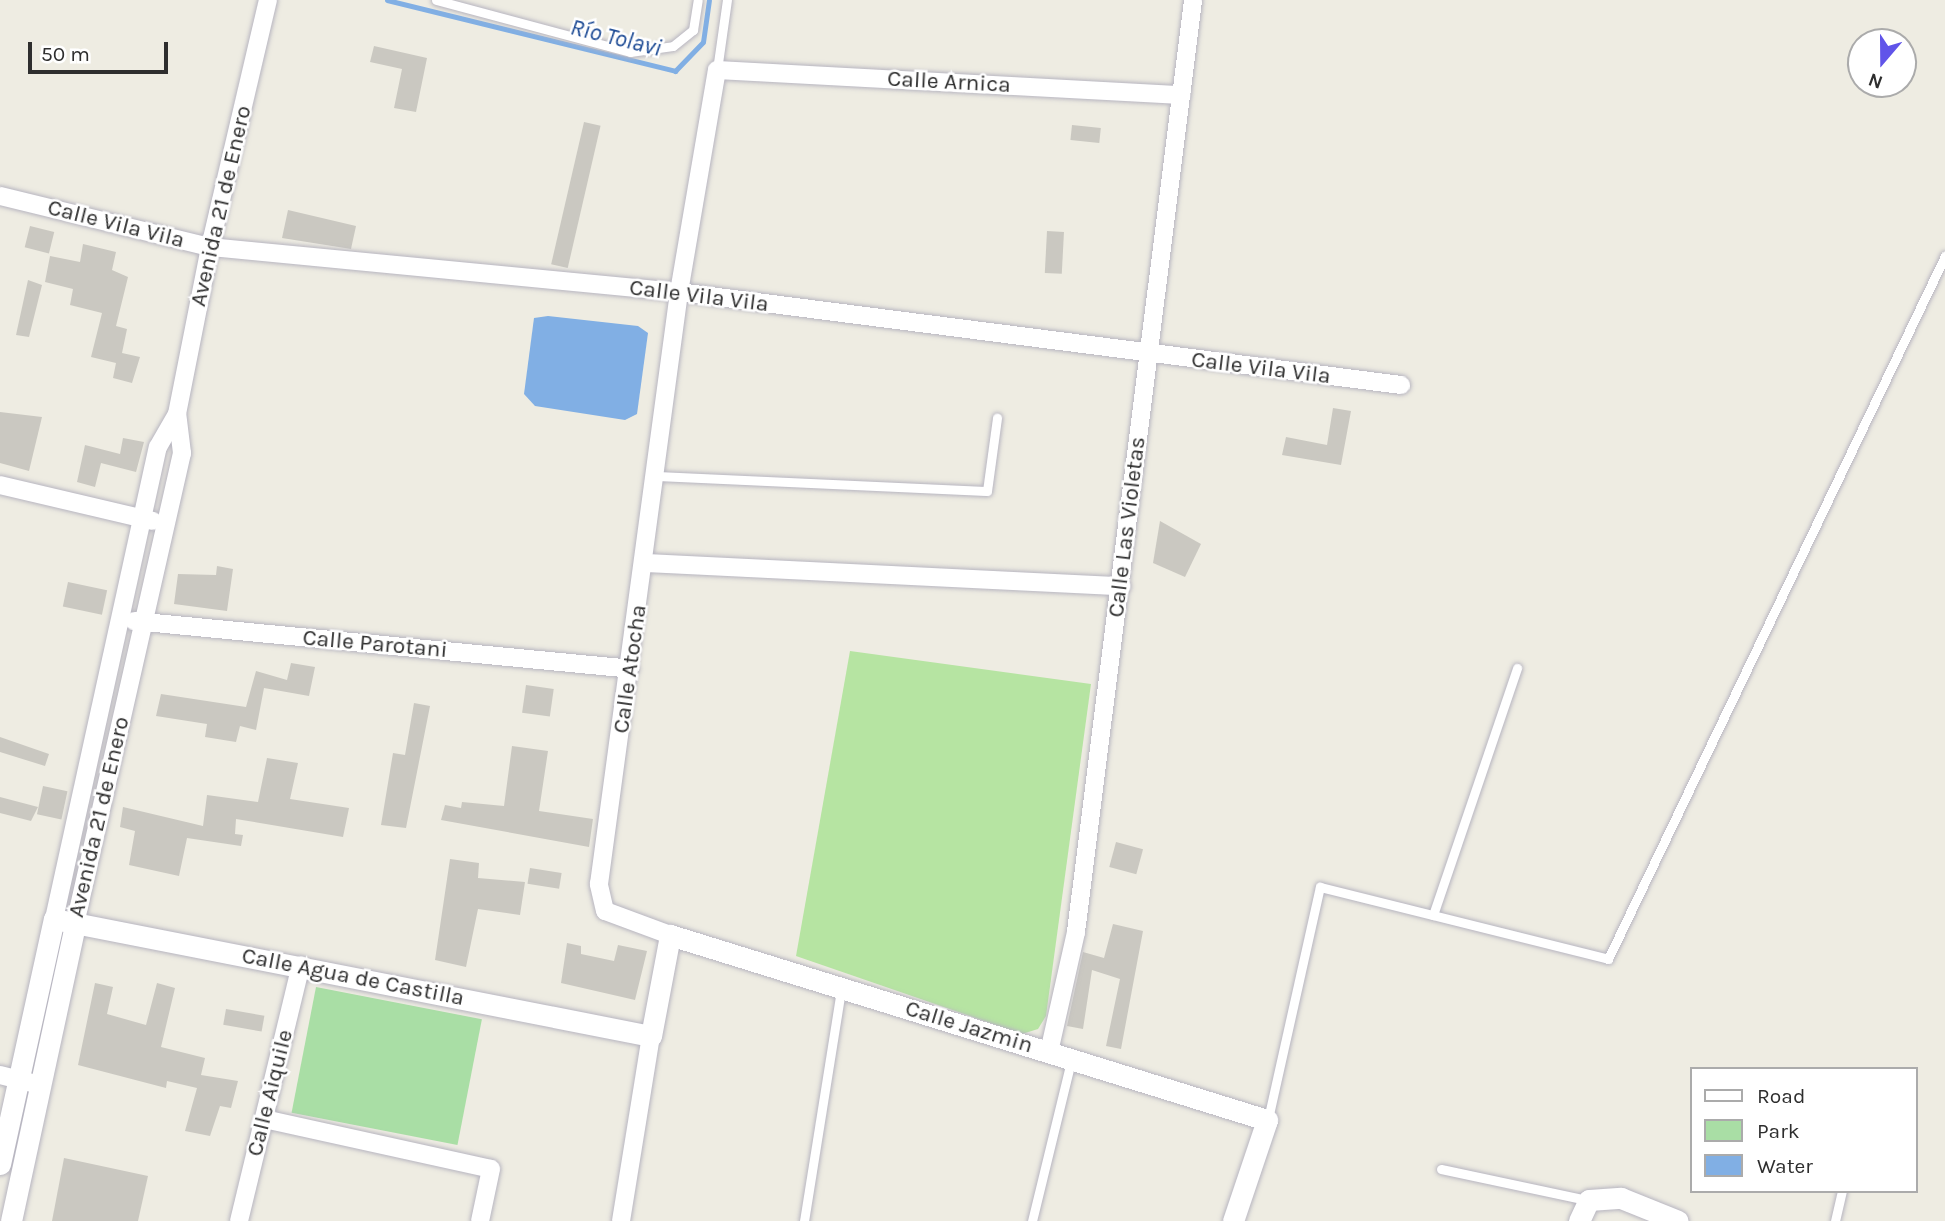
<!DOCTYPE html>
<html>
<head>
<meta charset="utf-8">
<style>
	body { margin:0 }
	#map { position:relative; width:1945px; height:1221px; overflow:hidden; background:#eeece2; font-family:Karla,sans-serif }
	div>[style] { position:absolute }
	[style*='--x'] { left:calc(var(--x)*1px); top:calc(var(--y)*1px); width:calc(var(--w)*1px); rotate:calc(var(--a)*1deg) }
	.green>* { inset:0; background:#a9dea5; transform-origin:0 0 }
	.pitch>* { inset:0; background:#b6e4a2 }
	.water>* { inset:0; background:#81afe4 }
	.stream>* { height:5px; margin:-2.5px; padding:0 2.5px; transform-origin:2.5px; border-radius:2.5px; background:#81afe4 }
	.building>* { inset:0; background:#cac8c1; transform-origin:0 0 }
	.roads { filter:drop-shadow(0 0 2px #b7b5c0) drop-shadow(0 0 2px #b7b5c0) }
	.service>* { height:9px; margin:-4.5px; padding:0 4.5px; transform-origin:4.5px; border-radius:4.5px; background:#fff }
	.minor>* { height:18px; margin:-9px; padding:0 9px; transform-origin:9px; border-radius:9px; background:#fff }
	.tertiary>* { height:21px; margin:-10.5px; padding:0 10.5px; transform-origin:10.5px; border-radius:10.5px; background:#fff }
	span { translate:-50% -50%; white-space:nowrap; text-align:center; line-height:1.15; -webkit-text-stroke:5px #fff; paint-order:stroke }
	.street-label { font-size:23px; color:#2e2e2e }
	.water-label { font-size:24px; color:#1c4a94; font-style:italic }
	.legend { position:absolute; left:1690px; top:1067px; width:228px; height:126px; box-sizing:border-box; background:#fff; border:2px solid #ababab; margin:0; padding:9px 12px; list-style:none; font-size:21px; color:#2e2e2e }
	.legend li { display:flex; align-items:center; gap:14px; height:35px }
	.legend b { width:35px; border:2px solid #ababab }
	.north { position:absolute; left:1847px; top:28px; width:70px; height:70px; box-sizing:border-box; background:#fff; border:2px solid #ababab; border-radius:50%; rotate:200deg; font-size:19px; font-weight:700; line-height:28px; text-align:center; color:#2e2e2e }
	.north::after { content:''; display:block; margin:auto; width:24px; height:32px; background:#6054e9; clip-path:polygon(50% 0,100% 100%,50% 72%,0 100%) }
	.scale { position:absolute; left:28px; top:42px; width:140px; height:32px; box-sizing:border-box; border:4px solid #2e2e2e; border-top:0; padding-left:9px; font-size:21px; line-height:24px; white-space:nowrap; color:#2e2e2e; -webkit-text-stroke:5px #fff; paint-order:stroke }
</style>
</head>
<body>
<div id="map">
	<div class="green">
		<i style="left:316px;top:987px;width:169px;height:128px;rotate:11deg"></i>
	</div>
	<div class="pitch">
		<i style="clip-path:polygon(850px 651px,1091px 684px,1046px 1016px,1038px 1029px,1022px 1034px,796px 956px)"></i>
	</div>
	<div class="water">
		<i style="clip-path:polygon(548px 316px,638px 326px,648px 333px,637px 414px,625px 420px,535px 406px,524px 394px,534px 318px)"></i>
	</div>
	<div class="stream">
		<i style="--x:387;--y:0;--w:297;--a:13.8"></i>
		<i style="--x:675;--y:71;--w:40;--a:-46"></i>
		<i style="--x:703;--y:42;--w:42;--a:-81.9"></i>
	</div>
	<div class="building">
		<i style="clip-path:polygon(374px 46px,427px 58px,416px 112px,394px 108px,402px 69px,370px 62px)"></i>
		<i style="left:584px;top:122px;width:17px;height:146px;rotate:13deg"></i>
		<i style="left:1072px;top:125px;width:29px;height:15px;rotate:6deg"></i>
		<i style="clip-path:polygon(288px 210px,356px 226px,351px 249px,282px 238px)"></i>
		<i style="left:30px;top:226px;width:25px;height:22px;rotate:14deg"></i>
		<i style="left:1047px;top:231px;width:17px;height:42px;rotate:3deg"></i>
		<i style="clip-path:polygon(83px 244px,116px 252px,112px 270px,128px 277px,116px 326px,127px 329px,122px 353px,140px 357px,132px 383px,113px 378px,116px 363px,91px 357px,102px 313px,70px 305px,73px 289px,45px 282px,50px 256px,80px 262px)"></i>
		<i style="clip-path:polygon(28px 280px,42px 285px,29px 337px,16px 335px)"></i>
		<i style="clip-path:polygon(1333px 408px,1351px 411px,1341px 465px,1282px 455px,1286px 437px,1327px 445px)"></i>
		<i style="clip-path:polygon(0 412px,42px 417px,29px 471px,0 463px)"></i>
		<i style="clip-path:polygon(123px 438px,144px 442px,136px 472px,101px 463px,95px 487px,77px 482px,85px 445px,120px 454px)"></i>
		<i style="clip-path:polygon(1160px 521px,1201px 544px,1185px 577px,1153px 563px)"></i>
		<i style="clip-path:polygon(217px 566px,233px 569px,227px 611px,174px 604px,178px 574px,216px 575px)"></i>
		<i style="left:68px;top:582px;width:40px;height:25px;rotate:12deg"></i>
		<i style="clip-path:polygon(291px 663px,315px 667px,309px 696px,264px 688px,256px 730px,240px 726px,236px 742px,205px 737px,207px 724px,156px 716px,161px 694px,246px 707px,256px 671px,287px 680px)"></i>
		<i style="left:526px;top:685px;width:28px;height:28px;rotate:8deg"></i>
		<i style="clip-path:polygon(414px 703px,430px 706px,406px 828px,381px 825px,393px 753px,405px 755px)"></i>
		<i style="clip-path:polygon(0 737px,49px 754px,45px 766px,0 752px)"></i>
		<i style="clip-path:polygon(512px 746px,548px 751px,539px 811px,593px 819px,589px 847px,441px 820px,445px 805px,461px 808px,462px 802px,504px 806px)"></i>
		<i style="clip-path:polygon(267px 758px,298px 763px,290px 799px,349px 808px,343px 837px,236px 819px,235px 834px,243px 835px,241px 846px,187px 838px,179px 876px,129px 865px,135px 831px,120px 827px,123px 807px,203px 826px,207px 795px,258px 802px)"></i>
		<i style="left:43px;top:786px;width:25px;height:29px;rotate:12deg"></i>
		<i style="clip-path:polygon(0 797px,38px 807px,31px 821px,0 813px)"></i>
		<i style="left:1116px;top:842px;width:28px;height:26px;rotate:15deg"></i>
		<i style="clip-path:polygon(450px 859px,479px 863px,478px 878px,525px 882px,520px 915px,478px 909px,466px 967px,435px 960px)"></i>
		<i style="left:530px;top:868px;width:32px;height:16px;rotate:9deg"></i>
		<i style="clip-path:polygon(1113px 924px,1143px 931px,1121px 1049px,1106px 1046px,1120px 979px,1092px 970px,1083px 1029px,1067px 1026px,1083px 952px,1104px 958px)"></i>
		<i style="clip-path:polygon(567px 943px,581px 946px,581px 954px,614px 961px,618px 945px,647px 951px,635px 1000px,561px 983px)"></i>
		<i style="clip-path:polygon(95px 983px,113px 987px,107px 1014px,146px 1025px,157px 983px,175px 988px,161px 1047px,205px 1058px,201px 1075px,238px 1081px,231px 1108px,220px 1106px,210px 1136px,185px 1131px,197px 1088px,167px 1081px,166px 1088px,78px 1065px)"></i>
		<i style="left:226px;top:1009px;width:39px;height:16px;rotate:10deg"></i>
		<i style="clip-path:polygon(64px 1158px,148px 1176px,138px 1221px,52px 1221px)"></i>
	</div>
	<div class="roads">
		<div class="service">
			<i style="--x:436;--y:0;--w:201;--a:15"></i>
			<i style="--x:630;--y:52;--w:43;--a:-7.9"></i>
			<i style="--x:673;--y:46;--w:26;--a:-39"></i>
			<i style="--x:693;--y:30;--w:30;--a:-81"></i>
			<i style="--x:717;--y:70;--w:71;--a:-81.9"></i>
			<i style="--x:656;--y:476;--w:331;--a:2.6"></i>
			<i style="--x:987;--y:491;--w:74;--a:-82.2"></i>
			<i style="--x:1433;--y:915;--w:261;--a:-71.2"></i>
			<i style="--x:1268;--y:1119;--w:238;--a:-77.4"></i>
			<i style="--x:1320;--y:887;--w:297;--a:14"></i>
			<i style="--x:1608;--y:959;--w:780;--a:-64.39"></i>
			<i style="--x:1441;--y:1169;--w:149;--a:12"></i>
			<i style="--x:804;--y:1221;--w:234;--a:-80.9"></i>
			<i style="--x:1032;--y:1221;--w:165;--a:-76.3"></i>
			<i style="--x:1835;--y:1221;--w:31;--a:-77"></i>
		</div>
		<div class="minor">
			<i style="--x:0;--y:196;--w:216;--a:13.7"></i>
			<i style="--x:210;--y:247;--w:471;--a:5.5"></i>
			<i style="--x:679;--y:292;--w:728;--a:7.34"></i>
			<i style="--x:0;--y:485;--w:157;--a:13.2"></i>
			<i style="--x:645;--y:563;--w:477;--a:2.8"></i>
			<i style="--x:134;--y:621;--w:498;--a:5.5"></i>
			<i style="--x:54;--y:919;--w:483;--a:-77.6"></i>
			<i style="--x:158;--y:447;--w:38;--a:-60"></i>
			<i style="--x:177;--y:414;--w:170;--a:-78.8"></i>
			<i style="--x:210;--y:247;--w:254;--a:-76.8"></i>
			<i style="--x:75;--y:924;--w:483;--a:-77.2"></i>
			<i style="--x:182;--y:453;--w:39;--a:-97"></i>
			<i style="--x:670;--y:935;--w:69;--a:-159.7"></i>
			<i style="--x:605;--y:911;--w:28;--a:-103"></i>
			<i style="--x:599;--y:884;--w:597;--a:-82.3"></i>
			<i style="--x:679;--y:292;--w:225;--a:-80.3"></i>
			<i style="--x:717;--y:70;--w:465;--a:3.1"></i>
			<i style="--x:1049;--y:1052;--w:123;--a:-77.3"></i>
			<i style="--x:1076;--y:932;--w:939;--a:-82.84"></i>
			<i style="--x:0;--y:1075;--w:32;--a:14"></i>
			<i style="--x:264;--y:1119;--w:232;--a:12.4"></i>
			<i style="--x:491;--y:1169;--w:53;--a:101.9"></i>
			<i style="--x:239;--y:1221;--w:263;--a:-76.4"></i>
			<i style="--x:621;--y:1221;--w:187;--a:-80.8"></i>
		</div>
		<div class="tertiary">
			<i style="--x:0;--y:1164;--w:251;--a:-77.6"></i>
			<i style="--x:54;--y:919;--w:608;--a:11.09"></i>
			<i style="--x:651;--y:1036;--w:103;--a:-79.3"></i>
			<i style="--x:670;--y:935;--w:625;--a:17.22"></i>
			<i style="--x:1267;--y:1120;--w:107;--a:108.6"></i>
			<i style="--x:11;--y:1221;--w:304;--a:-77.8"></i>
			<i style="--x:1579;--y:1221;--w:23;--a:-65"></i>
			<i style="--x:1589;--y:1200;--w:32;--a:-4"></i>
			<i style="--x:1621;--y:1198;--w:61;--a:22"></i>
		</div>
	</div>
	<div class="street-label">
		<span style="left:949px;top:82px;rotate:3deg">Calle Arnica</span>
		<span style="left:221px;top:206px;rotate:-77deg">Avenida 21 de Enero</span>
		<span style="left:116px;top:224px;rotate:14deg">Calle Vila Vila</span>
		<span style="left:699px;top:296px;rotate:7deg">Calle Vila Vila</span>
		<span style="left:1261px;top:368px;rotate:7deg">Calle Vila Vila</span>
		<span style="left:1127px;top:527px;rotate:-83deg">Calle Las Violetas</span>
		<span style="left:375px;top:644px;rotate:5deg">Calle Parotani</span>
		<span style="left:630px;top:669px;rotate:-82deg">Calle Atocha</span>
		<span style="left:99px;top:817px;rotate:-77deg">Avenida 21 de Enero</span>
		<span style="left:353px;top:977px;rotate:11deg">Calle Agua de Castilla</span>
		<span style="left:969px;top:1027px;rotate:17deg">Calle Jazmin</span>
		<span style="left:270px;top:1093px;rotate:-76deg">Calle Aiquile</span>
	</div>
	<div class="water-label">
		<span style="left:616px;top:38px;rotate:14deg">Río Tolavi</span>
	</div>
	<ul class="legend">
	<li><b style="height:9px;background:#fff"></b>Road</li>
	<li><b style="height:19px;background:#a9dea5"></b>Park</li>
	<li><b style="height:19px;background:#81afe4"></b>Water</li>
	</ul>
	<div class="north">N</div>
	<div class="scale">50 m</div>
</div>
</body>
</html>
